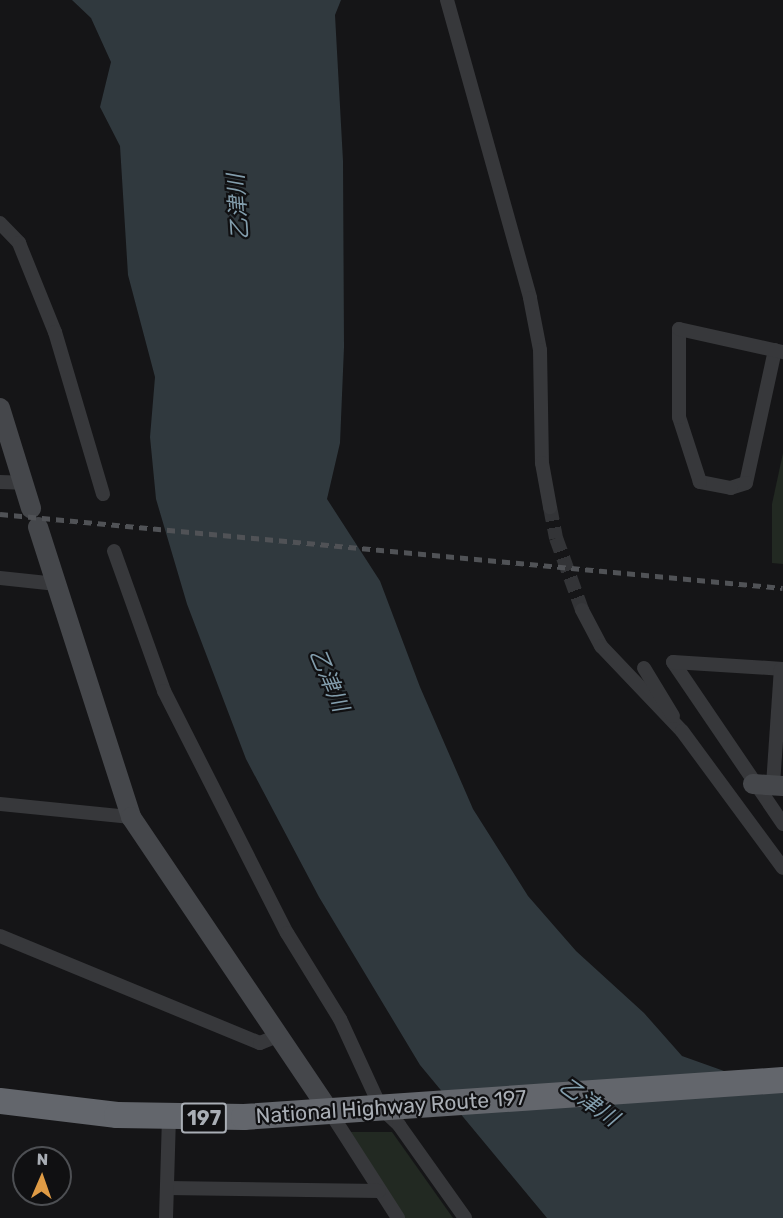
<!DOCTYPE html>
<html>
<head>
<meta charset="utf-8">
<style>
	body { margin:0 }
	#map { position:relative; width:783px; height:1218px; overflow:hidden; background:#151517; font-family:Rubik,"Noto Sans JP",sans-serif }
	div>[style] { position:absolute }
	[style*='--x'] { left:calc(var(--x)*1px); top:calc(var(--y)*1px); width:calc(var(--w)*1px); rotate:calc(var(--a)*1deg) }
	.green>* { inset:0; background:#222922 }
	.water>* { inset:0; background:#30393e }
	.street-tunnel>* { height:14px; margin-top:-7px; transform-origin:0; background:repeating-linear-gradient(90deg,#333437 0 14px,transparent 0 21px) }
	.street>* { height:14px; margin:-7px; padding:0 7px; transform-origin:7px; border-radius:7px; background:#37383b }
	.secondary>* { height:20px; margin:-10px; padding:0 10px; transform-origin:10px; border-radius:10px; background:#45474b }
	.highway>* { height:26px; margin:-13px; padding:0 13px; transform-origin:13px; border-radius:13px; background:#63666c }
	.rail>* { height:4.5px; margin-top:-2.25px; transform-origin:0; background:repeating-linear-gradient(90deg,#505256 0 8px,transparent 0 14px) }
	span { translate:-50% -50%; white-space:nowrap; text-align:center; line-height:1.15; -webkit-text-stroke:4.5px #101012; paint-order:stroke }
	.shield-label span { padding:2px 4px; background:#101012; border:2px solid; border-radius:4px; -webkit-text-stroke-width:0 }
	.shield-label { font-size:20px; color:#a9aeb5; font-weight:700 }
	.street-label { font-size:21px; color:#a9aeb5 }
	.water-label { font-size:22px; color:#839ead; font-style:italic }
	.north { position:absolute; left:12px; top:1146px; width:60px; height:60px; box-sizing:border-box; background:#101012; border:2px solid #4d4f53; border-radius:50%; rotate:2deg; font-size:16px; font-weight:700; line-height:24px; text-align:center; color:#a9aeb5 }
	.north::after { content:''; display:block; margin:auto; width:21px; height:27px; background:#df9b45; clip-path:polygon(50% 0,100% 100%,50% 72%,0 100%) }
</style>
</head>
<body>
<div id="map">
	<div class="green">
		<i style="clip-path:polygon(783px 453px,783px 564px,772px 563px,772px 504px)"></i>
		<i style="clip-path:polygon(345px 1132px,392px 1132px,453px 1218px,400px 1218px)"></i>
	</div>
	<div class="water">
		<i style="clip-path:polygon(72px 0,341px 0,335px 15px,343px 161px,344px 347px,340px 443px,327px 499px,380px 581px,420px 687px,473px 809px,528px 896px,576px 951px,644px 1013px,682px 1056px,783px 1092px,783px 1218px,547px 1218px,420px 1065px,319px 897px,246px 759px,187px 604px,156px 499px,150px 437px,155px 377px,128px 275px,120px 146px,100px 107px,111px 62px,91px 18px)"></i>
	</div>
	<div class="street-tunnel">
		<i style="--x:550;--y:507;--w:32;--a:79"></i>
		<i style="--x:556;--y:538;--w:77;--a:70.1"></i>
	</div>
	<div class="street">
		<i style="--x:447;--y:0;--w:309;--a:74.4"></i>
		<i style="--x:530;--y:298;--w:53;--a:79.1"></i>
		<i style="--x:540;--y:350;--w:113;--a:89"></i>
		<i style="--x:542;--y:463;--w:45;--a:79.7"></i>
		<i style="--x:0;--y:223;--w:28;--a:46"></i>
		<i style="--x:19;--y:243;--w:96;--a:68"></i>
		<i style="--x:55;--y:332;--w:169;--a:73.5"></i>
		<i style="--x:775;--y:350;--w:136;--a:102.3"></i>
		<i style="--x:746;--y:483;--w:16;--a:162"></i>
		<i style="--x:731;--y:488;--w:32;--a:-169"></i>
		<i style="--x:700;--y:482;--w:68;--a:-107.9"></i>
		<i style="--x:679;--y:417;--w:88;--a:-90"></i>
		<i style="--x:679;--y:329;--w:107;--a:12.5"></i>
		<i style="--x:0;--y:482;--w:23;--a:2"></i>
		<i style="--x:114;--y:551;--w:149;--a:70.3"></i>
		<i style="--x:164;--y:691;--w:271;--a:63.1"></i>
		<i style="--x:287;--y:933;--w:101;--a:58.4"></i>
		<i style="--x:340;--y:1019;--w:98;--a:65.3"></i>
		<i style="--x:381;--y:1108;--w:25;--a:43"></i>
		<i style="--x:399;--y:1125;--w:114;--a:54.6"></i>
		<i style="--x:0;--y:578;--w:57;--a:6"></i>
		<i style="--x:582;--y:610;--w:41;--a:62.2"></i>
		<i style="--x:601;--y:646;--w:117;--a:46.4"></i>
		<i style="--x:682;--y:731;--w:170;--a:53.6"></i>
		<i style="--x:673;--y:662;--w:196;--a:55.8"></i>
		<i style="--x:673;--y:662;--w:110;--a:3.6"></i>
		<i style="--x:644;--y:668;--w:56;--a:58.9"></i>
		<i style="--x:773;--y:785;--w:116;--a:-86.1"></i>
		<i style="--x:0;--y:804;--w:132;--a:5.7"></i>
		<i style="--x:0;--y:936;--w:281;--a:22.4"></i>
		<i style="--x:260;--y:1043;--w:18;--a:-22"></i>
		<i style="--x:330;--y:1112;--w:126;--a:57.3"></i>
		<i style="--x:167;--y:1188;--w:212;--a:0.8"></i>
		<i style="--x:166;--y:1218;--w:100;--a:-88.3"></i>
	</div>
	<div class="secondary">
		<i style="--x:0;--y:408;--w:105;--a:72.8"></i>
		<i style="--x:38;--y:527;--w:305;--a:72.2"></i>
		<i style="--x:131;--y:817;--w:356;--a:56"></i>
		<i style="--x:753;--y:784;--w:30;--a:4"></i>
	</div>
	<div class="highway">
		<i style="--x:0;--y:1101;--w:118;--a:6.8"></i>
		<i style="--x:117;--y:1115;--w:127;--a:0.9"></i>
		<i style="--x:244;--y:1117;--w:540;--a:-3.93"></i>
	</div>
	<div class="rail">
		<i style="--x:0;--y:514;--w:786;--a:5.4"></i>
	</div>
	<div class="shield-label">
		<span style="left:204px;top:1118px">197</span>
	</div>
	<div class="street-label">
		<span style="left:391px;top:1107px;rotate:-4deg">National Highway Route 197</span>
	</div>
	<div class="water-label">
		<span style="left:238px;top:207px;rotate:-94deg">乙津川</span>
		<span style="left:329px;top:680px;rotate:67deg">乙津川</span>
		<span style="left:589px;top:1102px;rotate:35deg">乙津川</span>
	</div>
	<div class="north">N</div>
</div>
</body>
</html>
